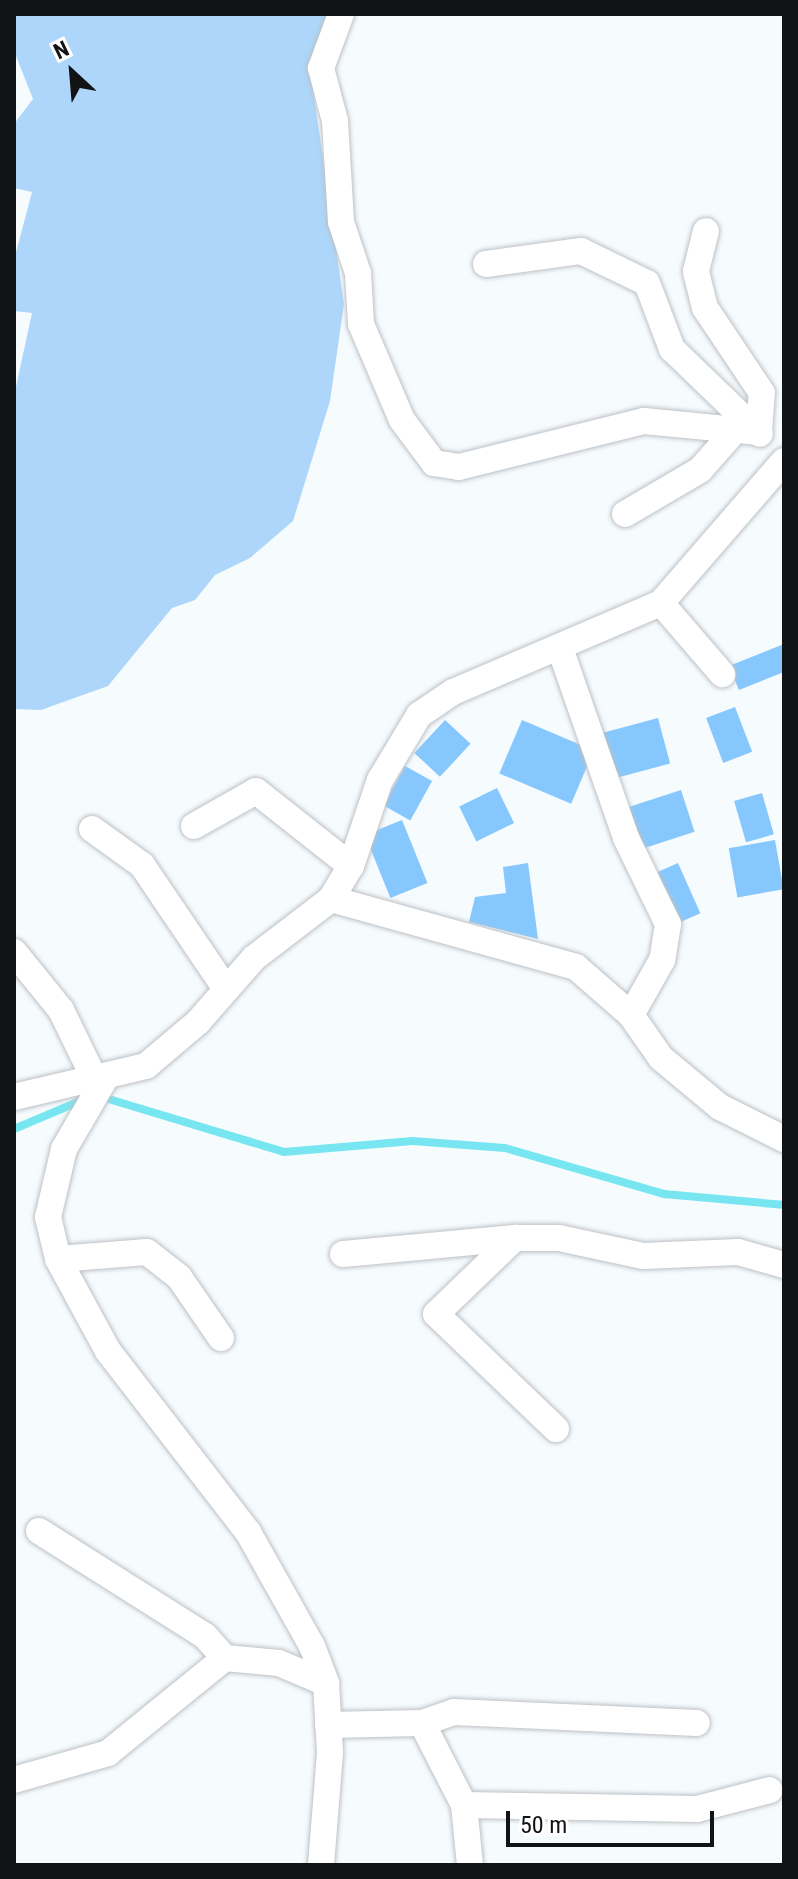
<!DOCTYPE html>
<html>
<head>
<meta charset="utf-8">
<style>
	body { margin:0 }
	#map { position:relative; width:798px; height:1879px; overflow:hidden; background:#f6fbfe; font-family:"Roboto Condensed",sans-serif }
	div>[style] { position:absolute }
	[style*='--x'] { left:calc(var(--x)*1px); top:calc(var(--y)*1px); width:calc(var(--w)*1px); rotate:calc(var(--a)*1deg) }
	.green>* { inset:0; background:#add6fa }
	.stream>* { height:8px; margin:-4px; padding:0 4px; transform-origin:4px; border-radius:4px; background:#78e6f1 }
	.building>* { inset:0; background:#86c8fe; transform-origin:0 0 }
	.roads { filter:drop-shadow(0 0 2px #bdc1c5) drop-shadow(0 0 2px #bdc1c5) }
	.street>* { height:26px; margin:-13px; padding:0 13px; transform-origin:13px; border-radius:13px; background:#fff }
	span { translate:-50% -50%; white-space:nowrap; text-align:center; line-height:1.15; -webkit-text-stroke:6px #fff; paint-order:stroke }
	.frame { position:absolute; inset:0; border:16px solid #121314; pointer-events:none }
	.north { position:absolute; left:32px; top:32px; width:80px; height:80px; -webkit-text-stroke:6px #fff; paint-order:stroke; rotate:334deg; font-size:22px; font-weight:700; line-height:32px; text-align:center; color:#121314 }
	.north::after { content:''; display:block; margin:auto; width:28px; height:36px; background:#121314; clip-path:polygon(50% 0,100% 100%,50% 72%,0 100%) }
	.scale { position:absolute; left:506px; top:1811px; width:208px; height:36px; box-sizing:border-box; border:4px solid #121314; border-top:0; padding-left:10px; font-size:24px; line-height:28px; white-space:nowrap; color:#121314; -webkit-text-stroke:6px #fff; paint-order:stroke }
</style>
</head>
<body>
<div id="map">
	<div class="green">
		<i style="clip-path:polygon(14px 14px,328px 14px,310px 68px,344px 304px,330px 401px,293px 521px,250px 558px,215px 575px,195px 600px,172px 608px,108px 686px,41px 710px,14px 709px,14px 396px,32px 313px,14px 311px,14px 260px,32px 192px,14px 188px,14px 124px,33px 99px,14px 51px)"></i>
	</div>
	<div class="stream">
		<i style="--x:102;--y:1097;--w:190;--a:16.8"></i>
		<i style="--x:284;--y:1152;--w:129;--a:-4.9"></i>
		<i style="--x:413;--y:1141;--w:92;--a:4.4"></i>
		<i style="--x:505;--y:1148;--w:166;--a:16.1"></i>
		<i style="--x:664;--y:1194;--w:121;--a:5.2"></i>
		<i style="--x:14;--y:1129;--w:77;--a:-22.9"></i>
	</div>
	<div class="building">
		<i style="clip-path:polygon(784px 644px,784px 672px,739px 690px,729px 666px)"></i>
		<i style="left:735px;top:707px;width:48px;height:31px;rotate:69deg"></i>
		<i style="left:658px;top:718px;width:47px;height:57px;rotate:75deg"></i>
		<i style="left:445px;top:720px;width:35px;height:45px;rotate:43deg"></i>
		<i style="left:522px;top:720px;width:78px;height:58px;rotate:23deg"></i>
		<i style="left:405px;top:766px;width:31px;height:45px;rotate:29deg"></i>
		<i style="left:497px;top:788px;width:39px;height:42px;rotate:64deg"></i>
		<i style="left:681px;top:790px;width:44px;height:55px;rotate:72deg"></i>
		<i style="left:762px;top:793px;width:43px;height:29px;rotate:74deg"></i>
		<i style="left:402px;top:820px;width:68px;height:40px;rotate:68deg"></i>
		<i style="left:775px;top:840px;width:50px;height:47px;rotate:80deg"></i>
		<i style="clip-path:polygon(528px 863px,538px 939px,469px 922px,475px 897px,506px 893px,503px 867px)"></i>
		<i style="left:678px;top:863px;width:55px;height:26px;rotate:66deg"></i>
	</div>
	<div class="roads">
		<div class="street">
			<i style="--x:341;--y:14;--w:58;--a:110.3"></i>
			<i style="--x:321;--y:68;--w:55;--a:75.2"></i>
			<i style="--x:335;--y:121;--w:101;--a:86.6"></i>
			<i style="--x:341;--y:222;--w:54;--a:71.6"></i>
			<i style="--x:358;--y:273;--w:51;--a:86.6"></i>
			<i style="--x:361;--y:324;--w:104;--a:66.9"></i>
			<i style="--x:402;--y:420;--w:54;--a:53.3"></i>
			<i style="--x:434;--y:463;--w:25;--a:9"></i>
			<i style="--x:459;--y:467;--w:191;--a:-14"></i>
			<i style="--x:644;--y:421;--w:116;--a:5.5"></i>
			<i style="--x:759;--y:432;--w:39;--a:-86"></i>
			<i style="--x:762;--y:393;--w:102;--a:-123.8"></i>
			<i style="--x:705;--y:308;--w:38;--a:-104"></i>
			<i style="--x:696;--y:271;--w:41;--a:-76"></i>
			<i style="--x:486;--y:264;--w:96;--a:-7.8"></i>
			<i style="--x:581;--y:251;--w:73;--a:25.9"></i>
			<i style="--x:647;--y:283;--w:71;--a:69.3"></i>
			<i style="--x:672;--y:349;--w:122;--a:44"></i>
			<i style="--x:625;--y:514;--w:87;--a:-30.4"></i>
			<i style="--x:700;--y:470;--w:56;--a:-48.6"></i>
			<i style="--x:661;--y:603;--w:94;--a:49.3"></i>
			<i style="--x:561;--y:651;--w:198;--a:70.8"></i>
			<i style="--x:626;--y:838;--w:96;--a:64"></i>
			<i style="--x:668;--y:924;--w:36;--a:99"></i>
			<i style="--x:662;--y:960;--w:63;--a:119.4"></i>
			<i style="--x:194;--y:826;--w:71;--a:-29.4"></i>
			<i style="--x:256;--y:791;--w:121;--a:38.3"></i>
			<i style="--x:92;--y:829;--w:62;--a:35.8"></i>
			<i style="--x:142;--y:865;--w:146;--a:55.9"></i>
			<i style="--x:331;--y:899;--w:254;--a:15.5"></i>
			<i style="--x:576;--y:967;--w:73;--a:41.1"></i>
			<i style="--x:631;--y:1015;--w:52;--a:55.1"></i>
			<i style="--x:661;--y:1058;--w:77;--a:39.7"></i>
			<i style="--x:720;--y:1107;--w:72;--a:26.6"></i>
			<i style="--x:14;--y:952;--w:75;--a:51"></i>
			<i style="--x:61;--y:1010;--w:78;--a:64.1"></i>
			<i style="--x:106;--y:1077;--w:83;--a:120.3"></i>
			<i style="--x:64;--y:1149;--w:70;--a:103.2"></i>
			<i style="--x:48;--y:1217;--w:43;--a:76.6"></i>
			<i style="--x:58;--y:1259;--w:105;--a:61.5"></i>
			<i style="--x:108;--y:1351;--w:229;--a:52.3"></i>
			<i style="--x:248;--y:1532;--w:131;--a:60.7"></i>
			<i style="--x:312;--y:1646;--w:40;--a:69"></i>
			<i style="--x:326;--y:1683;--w:70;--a:86.7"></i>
			<i style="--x:330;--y:1753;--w:112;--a:94.6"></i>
			<i style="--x:14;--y:1097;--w:136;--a:-13.2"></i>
			<i style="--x:146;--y:1066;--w:68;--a:-40.2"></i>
			<i style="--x:198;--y:1022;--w:85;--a:-48.8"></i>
			<i style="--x:254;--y:958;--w:97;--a:-37.5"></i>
			<i style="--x:331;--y:899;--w:39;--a:-59"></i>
			<i style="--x:351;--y:866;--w:91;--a:-71.4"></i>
			<i style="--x:380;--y:780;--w:76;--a:-59"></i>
			<i style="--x:419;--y:715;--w:41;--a:-34.1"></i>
			<i style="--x:453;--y:692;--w:226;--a:-23.2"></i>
			<i style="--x:661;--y:603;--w:188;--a:-49.1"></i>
			<i style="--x:343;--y:1254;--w:173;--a:-5.3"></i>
			<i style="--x:58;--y:1259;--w:89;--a:-4.5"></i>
			<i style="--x:147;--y:1252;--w:41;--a:38"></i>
			<i style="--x:179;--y:1277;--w:74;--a:55.5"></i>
			<i style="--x:556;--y:1429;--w:166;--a:-136.2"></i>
			<i style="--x:436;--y:1314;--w:110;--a:-43.9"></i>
			<i style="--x:515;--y:1238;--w:44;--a:0"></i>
			<i style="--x:559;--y:1238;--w:86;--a:12.1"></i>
			<i style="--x:643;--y:1256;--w:95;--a:-2.4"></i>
			<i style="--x:738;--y:1252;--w:48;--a:15.8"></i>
			<i style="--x:39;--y:1531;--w:196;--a:32.3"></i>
			<i style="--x:205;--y:1636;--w:30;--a:48"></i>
			<i style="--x:422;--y:1723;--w:92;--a:62.9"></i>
			<i style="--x:464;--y:1805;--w:60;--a:84.3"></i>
			<i style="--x:328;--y:1725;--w:94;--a:-1.2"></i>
			<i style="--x:422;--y:1723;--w:34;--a:-19"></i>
			<i style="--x:454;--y:1712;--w:243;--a:2.6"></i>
			<i style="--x:14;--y:1780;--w:98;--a:-16"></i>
			<i style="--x:108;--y:1753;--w:151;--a:-39.1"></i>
			<i style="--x:225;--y:1658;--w:54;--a:5.3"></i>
			<i style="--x:279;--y:1663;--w:51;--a:23.1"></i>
			<i style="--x:464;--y:1805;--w:233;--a:1"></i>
			<i style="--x:697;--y:1809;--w:75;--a:-14.6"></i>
		</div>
	</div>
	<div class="frame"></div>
	<div class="north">N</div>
	<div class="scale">50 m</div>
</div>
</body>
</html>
